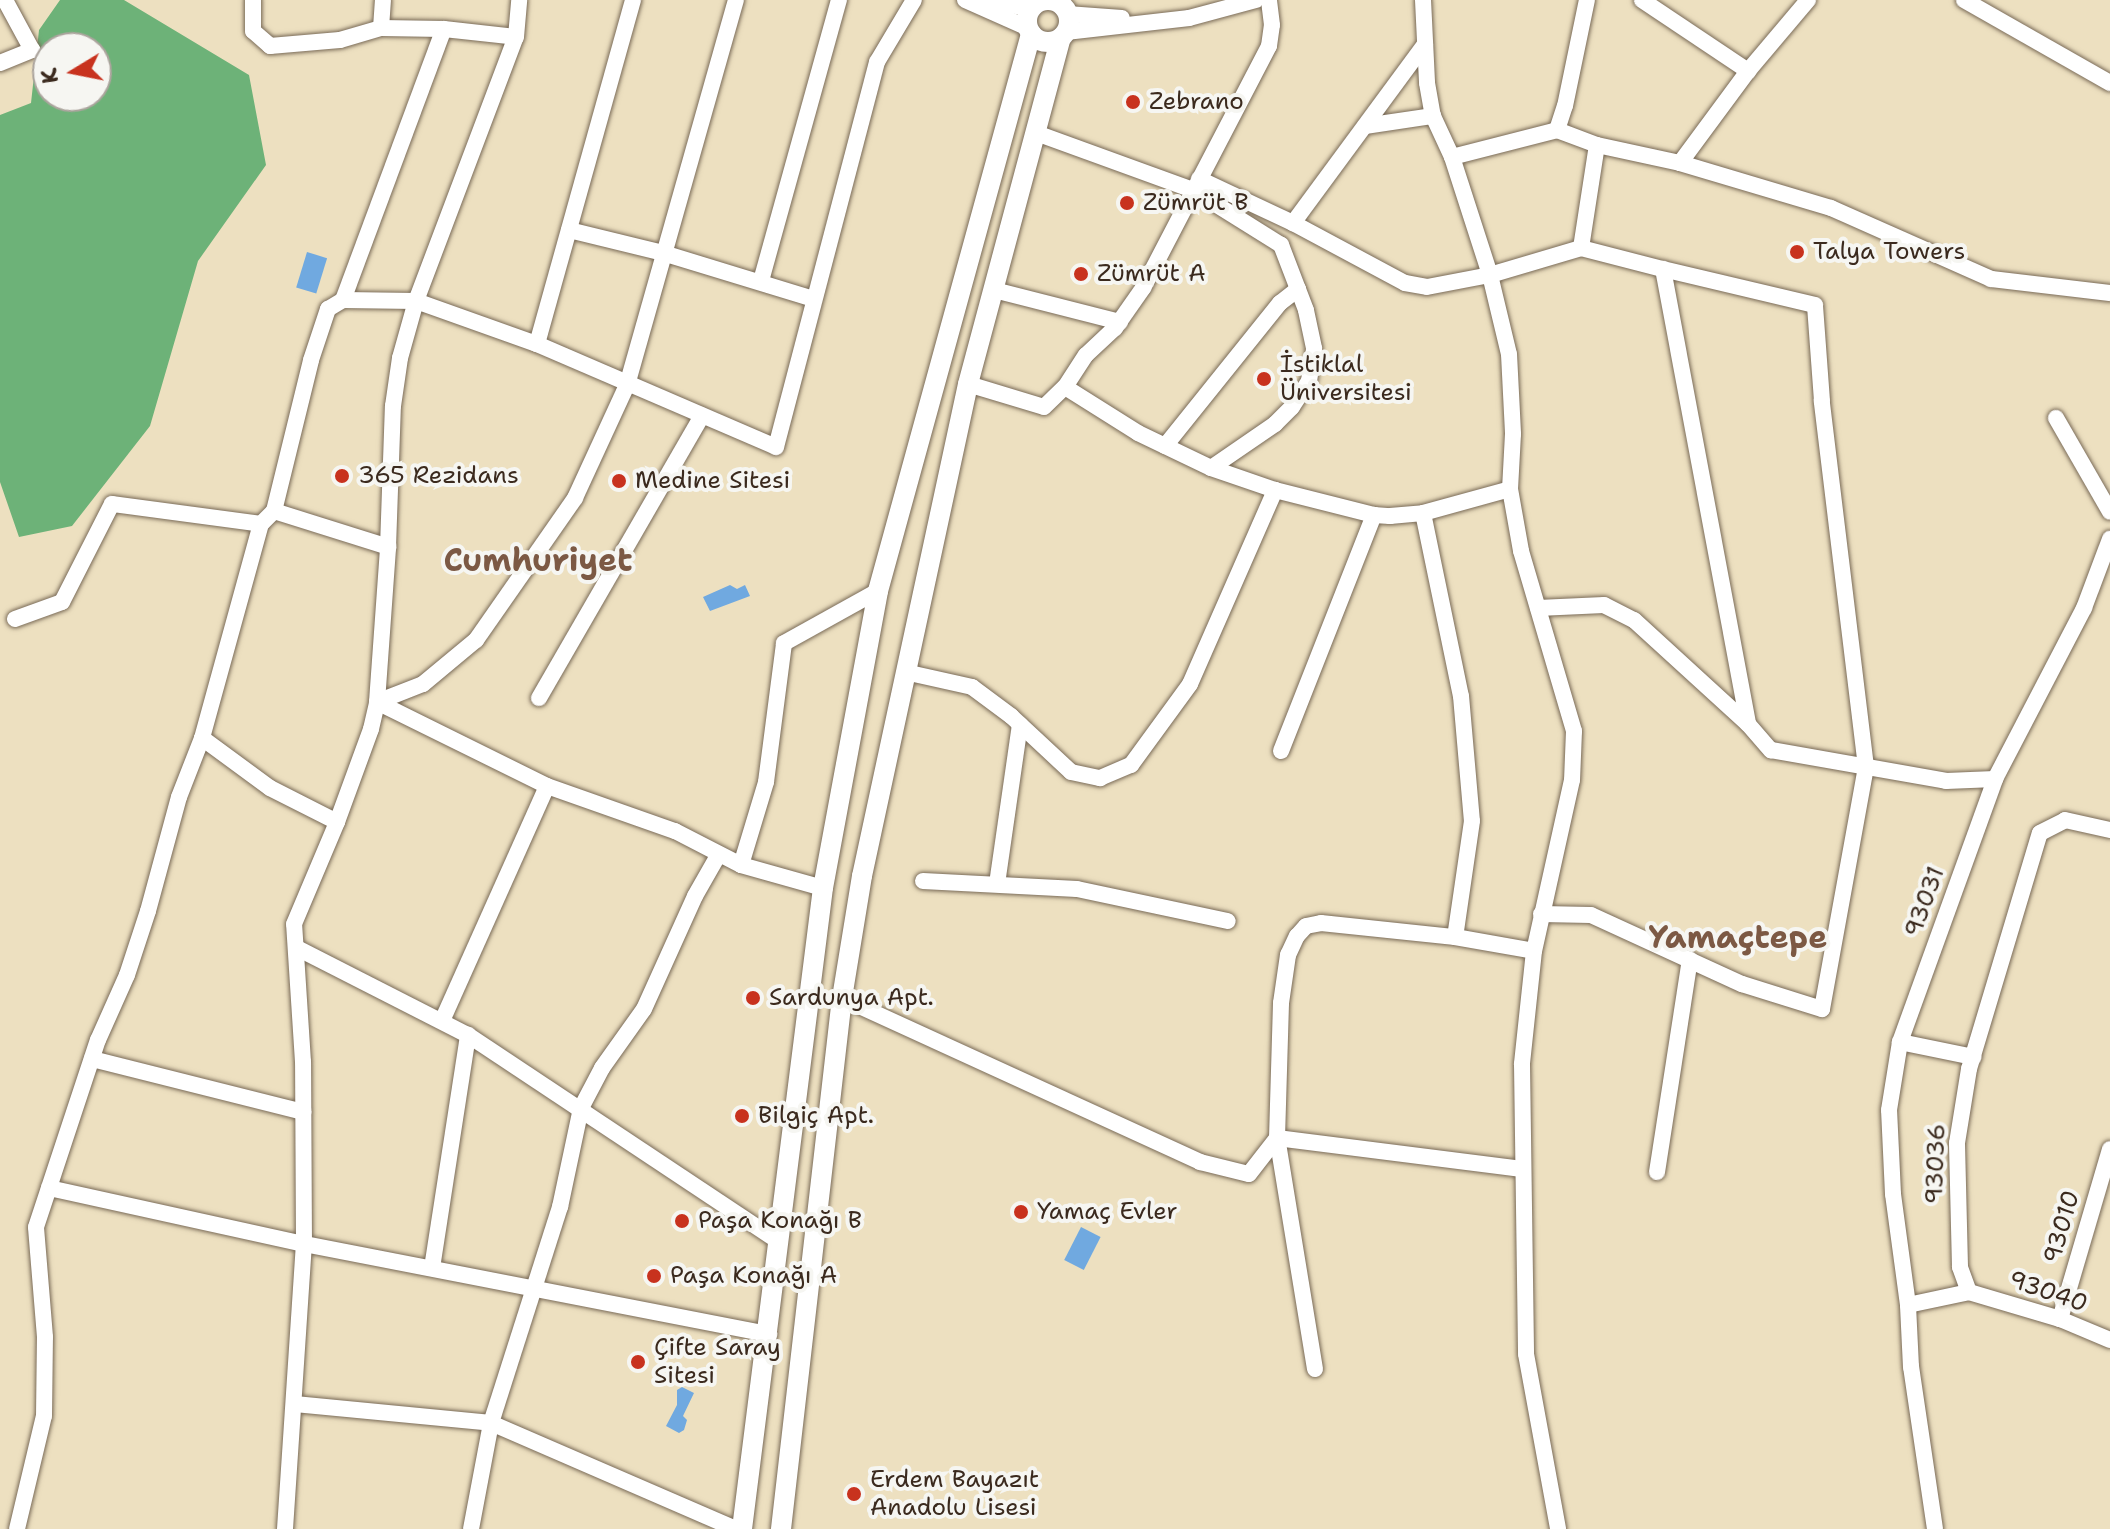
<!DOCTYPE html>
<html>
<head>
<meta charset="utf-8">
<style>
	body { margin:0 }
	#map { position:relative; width:2110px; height:1529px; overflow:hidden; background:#ede0c0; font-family:"Shantell Sans",sans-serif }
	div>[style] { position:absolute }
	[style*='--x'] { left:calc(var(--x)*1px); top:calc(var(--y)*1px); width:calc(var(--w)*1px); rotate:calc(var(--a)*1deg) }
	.forest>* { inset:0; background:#6db278 }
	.water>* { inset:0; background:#70a9e0; transform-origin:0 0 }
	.roads { filter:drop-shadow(0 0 2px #796a57) drop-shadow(0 0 2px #796a57) }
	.minor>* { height:16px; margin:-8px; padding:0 8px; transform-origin:8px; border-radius:8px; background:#fff }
	.major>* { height:20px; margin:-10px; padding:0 10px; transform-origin:10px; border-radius:10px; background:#fff }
	.major>.ring { margin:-10px; padding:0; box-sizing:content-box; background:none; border:20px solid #fff; border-radius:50% }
	.dots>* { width:22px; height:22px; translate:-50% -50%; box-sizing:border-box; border:4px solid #f6f6f2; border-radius:50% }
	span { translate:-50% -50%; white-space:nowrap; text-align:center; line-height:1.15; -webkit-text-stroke:8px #f6f6f2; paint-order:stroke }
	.poi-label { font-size:24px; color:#3b2a1e }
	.left { translate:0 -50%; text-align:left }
	.street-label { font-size:24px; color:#3b2a1e }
	.district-label { font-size:32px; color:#7c5944; font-weight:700 }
	.north { position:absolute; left:32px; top:32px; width:80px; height:80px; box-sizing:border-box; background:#f6f6f2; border:2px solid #aba49d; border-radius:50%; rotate:260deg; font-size:22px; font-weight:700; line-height:32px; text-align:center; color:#3b2a1e }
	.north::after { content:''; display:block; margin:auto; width:28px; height:36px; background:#c8321e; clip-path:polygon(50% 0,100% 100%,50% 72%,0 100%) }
</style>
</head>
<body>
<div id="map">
	<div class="forest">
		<i style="clip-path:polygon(evenodd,60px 0,124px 0,249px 75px,266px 165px,198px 261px,150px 426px,72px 526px,19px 537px,0 482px,0 115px,31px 103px,39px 30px,60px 0,48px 48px,96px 48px,96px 96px,48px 96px,48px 48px)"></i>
	</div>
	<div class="water">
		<i style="left:307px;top:252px;width:21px;height:37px;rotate:17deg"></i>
		<i style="clip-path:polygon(730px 585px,737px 589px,745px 585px,750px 596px,710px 611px,703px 597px)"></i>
		<i style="left:1081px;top:1227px;width:22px;height:37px;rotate:27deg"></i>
		<i style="clip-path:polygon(682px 1387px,694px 1393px,683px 1416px,687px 1420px,684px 1430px,679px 1433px,666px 1426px,677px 1405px,677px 1390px)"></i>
	</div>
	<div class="roads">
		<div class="minor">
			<i style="--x:253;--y:0;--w:31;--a:90"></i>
			<i style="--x:253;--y:31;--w:23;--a:41"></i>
			<i style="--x:270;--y:46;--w:70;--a:-4.9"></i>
			<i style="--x:340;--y:40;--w:43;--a:-16.3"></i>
			<i style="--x:381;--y:28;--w:63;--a:0.9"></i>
			<i style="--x:444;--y:29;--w:72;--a:6.3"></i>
			<i style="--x:965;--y:0;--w:69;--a:24"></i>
			<i style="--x:984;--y:0;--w:48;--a:10.8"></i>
			<i style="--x:1423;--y:0;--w:83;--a:87.2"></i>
			<i style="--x:1427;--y:83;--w:34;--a:80"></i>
			<i style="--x:1433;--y:116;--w:45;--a:65.1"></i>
			<i style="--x:1452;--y:157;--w:124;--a:72.1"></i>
			<i style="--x:1490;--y:275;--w:81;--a:76.5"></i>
			<i style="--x:1509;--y:354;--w:80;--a:87.1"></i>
			<i style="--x:1513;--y:434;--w:55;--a:93.1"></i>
			<i style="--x:1510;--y:489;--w:63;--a:79.9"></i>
			<i style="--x:1521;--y:551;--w:188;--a:73.6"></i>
			<i style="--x:1574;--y:731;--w:49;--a:92.3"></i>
			<i style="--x:1572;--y:780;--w:175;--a:102.5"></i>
			<i style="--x:1534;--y:951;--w:114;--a:96.1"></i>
			<i style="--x:1522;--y:1064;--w:290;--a:89.2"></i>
			<i style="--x:1526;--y:1354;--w:178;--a:79.6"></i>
			<i style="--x:1642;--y:0;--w:128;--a:33.8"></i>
			<i style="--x:1964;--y:0;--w:168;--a:29.6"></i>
			<i style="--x:1067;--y:14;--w:55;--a:4.2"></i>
			<i style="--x:381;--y:28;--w:28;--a:-86"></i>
			<i style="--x:1066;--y:32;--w:124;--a:-6.5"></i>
			<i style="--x:1189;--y:18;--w:69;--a:-15"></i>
			<i style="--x:0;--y:63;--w:35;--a:-22"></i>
			<i style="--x:32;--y:50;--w:57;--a:-118.4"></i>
			<i style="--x:1365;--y:126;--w:69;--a:-8.4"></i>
			<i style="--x:1557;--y:130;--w:25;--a:-72"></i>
			<i style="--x:1565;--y:106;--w:108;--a:-78.3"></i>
			<i style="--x:1452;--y:157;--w:108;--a:-14.4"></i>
			<i style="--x:1557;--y:130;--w:43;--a:20.6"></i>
			<i style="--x:1597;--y:145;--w:85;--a:12.2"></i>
			<i style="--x:1680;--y:163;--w:158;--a:16.6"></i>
			<i style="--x:1831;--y:208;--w:175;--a:23.9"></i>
			<i style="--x:1991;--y:279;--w:120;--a:6.7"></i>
			<i style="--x:1680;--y:163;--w:114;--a:-53.5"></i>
			<i style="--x:1748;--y:71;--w:93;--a:-49.8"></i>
			<i style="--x:1199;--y:179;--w:104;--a:25.1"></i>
			<i style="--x:1293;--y:223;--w:127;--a:28.2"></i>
			<i style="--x:1405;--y:283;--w:22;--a:10"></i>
			<i style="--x:1427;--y:287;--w:64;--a:-10.8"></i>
			<i style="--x:1490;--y:275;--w:95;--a:-16.5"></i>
			<i style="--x:1581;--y:248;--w:104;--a:-81.2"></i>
			<i style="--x:1293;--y:223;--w:222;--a:-53.6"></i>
			<i style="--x:569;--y:230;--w:97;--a:13.7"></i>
			<i style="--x:663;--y:253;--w:157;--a:17"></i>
			<i style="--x:1581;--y:248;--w:85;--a:14.4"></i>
			<i style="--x:1663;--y:269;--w:463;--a:79.4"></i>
			<i style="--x:761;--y:281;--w:292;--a:-74.5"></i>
			<i style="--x:994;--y:290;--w:130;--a:14.3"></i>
			<i style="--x:343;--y:300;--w:289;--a:-69.6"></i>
			<i style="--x:537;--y:344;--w:357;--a:-74.4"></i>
			<i style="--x:968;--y:384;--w:79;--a:16.8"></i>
			<i style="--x:1044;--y:407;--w:29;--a:-44"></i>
			<i style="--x:1065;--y:387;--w:86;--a:32.2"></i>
			<i style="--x:1138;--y:433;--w:81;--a:25.6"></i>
			<i style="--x:1211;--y:468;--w:78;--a:-34.5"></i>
			<i style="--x:1275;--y:424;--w:24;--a:-45"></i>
			<i style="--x:1292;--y:407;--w:31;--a:-57"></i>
			<i style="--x:1309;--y:381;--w:33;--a:-81"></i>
			<i style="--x:1314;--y:348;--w:39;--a:-102"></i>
			<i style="--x:1306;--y:310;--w:70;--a:-111"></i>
			<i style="--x:1281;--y:245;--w:104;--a:-148"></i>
			<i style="--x:1193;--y:190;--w:167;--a:-160"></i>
			<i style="--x:1065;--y:387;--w:38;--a:-57"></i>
			<i style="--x:1086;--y:355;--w:40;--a:-43"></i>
			<i style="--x:1115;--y:328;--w:49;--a:-55"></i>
			<i style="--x:1143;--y:288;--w:273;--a:-62.5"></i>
			<i style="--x:1269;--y:46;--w:21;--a:-82"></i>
			<i style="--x:1272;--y:25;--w:25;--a:-97"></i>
			<i style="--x:2056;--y:418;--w:108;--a:60.1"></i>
			<i style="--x:1165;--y:446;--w:184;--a:-51.2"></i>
			<i style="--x:1280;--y:303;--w:23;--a:-38"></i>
			<i style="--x:1275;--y:490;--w:102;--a:14.2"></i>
			<i style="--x:1374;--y:515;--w:16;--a:4"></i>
			<i style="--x:1390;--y:516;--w:33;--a:-5"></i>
			<i style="--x:1423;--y:513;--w:90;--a:-15.4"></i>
			<i style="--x:274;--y:511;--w:120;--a:17.5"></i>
			<i style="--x:1423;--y:513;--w:187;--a:78.3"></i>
			<i style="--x:1461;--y:696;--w:125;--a:85"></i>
			<i style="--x:1472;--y:821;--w:117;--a:98.3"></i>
			<i style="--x:1538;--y:608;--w:66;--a:-2.6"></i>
			<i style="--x:1604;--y:605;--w:34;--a:27"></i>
			<i style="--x:1634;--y:620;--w:154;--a:42.4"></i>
			<i style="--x:1748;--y:724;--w:35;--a:49"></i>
			<i style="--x:1771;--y:750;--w:178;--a:10"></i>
			<i style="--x:1946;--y:781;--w:49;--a:-2.3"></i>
			<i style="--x:15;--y:619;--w:50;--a:-19.9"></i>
			<i style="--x:62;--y:602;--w:110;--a:-63"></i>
			<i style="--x:112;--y:504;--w:150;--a:7.6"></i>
			<i style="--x:905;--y:672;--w:69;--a:12.6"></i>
			<i style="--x:972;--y:687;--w:49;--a:36.6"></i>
			<i style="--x:1011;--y:716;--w:82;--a:43"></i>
			<i style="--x:1071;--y:772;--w:30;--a:12"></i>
			<i style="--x:1100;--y:778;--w:34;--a:-23"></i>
			<i style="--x:1131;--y:765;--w:100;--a:-53.9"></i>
			<i style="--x:1190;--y:684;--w:212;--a:-66.3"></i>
			<i style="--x:1275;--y:490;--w:68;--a:-161"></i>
			<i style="--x:539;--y:698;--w:326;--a:-60"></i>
			<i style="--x:377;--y:702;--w:49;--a:-21.4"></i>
			<i style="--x:423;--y:684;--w:69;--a:-39.7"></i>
			<i style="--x:476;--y:640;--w:173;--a:-55.1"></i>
			<i style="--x:575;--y:498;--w:124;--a:-65.3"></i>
			<i style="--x:627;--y:385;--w:400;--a:-74.2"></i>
			<i style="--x:377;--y:702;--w:190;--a:26.3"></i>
			<i style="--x:547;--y:786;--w:136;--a:19.4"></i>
			<i style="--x:675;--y:831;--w:74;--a:27.3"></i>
			<i style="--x:741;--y:865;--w:85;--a:15.7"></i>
			<i style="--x:202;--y:738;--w:84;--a:36.3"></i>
			<i style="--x:270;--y:788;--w:75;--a:26.9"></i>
			<i style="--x:1281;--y:751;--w:254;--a:-68.5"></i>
			<i style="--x:741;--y:865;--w:87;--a:-73.2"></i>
			<i style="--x:766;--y:782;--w:140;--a:-82.6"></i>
			<i style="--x:784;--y:643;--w:107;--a:-29"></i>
			<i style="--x:923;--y:881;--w:154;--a:3"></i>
			<i style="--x:1077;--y:889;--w:154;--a:12"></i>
			<i style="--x:997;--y:884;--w:161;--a:-81.8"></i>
			<i style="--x:1541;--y:914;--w:50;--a:1.1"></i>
			<i style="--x:1591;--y:915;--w:166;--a:24.6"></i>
			<i style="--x:1742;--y:984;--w:84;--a:17.4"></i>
			<i style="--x:1822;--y:1009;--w:246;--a:-79.7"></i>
			<i style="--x:1866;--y:767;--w:369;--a:-96.9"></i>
			<i style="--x:1822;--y:401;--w:96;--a:-94.2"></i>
			<i style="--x:1815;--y:305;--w:156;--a:-166.7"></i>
			<i style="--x:297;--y:948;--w:192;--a:27"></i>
			<i style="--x:468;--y:1035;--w:372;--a:33.6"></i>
			<i style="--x:842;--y:998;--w:394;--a:24.6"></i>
			<i style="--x:1200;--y:1162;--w:50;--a:13.8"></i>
			<i style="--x:1249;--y:1174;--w:46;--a:-52.1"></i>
			<i style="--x:442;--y:1021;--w:257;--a:-65.9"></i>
			<i style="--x:1900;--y:1042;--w:75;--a:11.6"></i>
			<i style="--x:92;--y:1059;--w:218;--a:14.1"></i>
			<i style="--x:1277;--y:1138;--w:247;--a:7.2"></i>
			<i style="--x:1657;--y:1172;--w:215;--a:-81.2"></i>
			<i style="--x:49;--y:1188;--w:261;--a:12.4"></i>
			<i style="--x:304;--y:1244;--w:474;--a:11"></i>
			<i style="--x:432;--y:1268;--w:236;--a:-81.2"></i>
			<i style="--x:1969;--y:1292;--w:27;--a:-110"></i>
			<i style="--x:1960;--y:1267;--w:124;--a:-91.4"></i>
			<i style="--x:1957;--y:1143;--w:75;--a:-80.8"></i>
			<i style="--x:1969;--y:1069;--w:246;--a:-73.3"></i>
			<i style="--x:2040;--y:833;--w:28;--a:-27"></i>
			<i style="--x:2065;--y:820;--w:46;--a:12.5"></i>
			<i style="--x:1908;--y:1305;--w:112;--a:-97.7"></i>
			<i style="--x:1893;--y:1194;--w:84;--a:-92.7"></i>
			<i style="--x:1889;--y:1110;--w:69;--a:-80.8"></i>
			<i style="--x:1900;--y:1042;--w:280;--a:-70.1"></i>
			<i style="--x:1995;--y:779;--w:193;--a:-62.5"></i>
			<i style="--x:2084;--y:608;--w:74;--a:-69.4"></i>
			<i style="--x:2060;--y:1319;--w:177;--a:-73.6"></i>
			<i style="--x:1315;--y:1369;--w:234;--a:-99.3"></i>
			<i style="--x:1277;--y:1138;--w:135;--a:-88.3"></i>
			<i style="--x:1281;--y:1003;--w:49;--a:-81.7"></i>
			<i style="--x:1288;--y:955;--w:21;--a:-65"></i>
			<i style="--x:1297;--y:936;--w:13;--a:-48"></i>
			<i style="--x:1306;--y:926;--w:15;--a:-11"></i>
			<i style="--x:1321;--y:923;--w:135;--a:6"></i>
			<i style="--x:1455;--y:937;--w:80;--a:10"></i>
			<i style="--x:295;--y:1404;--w:197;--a:5.5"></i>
			<i style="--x:491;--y:1423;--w:267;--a:23.4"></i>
			<i style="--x:17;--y:1529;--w:116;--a:-76.6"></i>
			<i style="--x:44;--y:1416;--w:79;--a:-89.3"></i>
			<i style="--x:45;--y:1337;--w:110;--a:-94.7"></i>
			<i style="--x:36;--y:1227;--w:197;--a:-71.7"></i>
			<i style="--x:98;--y:1040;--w:71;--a:-66"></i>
			<i style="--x:127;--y:975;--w:67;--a:-71.8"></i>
			<i style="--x:148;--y:911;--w:118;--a:-74.8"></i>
			<i style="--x:179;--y:797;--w:63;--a:-68.7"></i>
			<i style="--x:202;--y:738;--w:222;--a:-74.6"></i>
			<i style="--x:261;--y:524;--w:18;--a:-45"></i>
			<i style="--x:274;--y:511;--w:155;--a:-76.2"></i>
			<i style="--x:311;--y:360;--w:54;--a:-71.6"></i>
			<i style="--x:328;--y:309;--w:17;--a:-31"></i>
			<i style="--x:343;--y:300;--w:73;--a:0.8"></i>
			<i style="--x:416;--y:301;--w:128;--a:19.6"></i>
			<i style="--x:537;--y:344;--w:260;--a:23.3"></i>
			<i style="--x:776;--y:447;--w:398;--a:-75.3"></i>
			<i style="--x:877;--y:62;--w:72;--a:-59.2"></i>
			<i style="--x:285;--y:1529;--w:286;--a:-86.2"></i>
			<i style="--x:304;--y:1244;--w:182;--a:-90.3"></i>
			<i style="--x:303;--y:1062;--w:138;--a:-93.7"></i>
			<i style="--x:294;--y:924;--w:111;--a:-67.1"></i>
			<i style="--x:337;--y:822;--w:99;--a:-69.9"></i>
			<i style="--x:371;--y:729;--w:28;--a:-77"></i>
			<i style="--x:377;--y:702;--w:155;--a:-85.9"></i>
			<i style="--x:388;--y:547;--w:141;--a:-88"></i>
			<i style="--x:393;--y:406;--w:49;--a:-81.7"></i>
			<i style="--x:400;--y:358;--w:59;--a:-74.3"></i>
			<i style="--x:416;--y:301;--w:282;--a:-69.3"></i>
			<i style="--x:516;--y:37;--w:37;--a:-85"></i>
			<i style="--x:471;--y:1529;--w:108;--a:-79.3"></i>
			<i style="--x:491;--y:1423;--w:227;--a:-72.3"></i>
			<i style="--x:560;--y:1207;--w:101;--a:-78"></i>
			<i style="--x:581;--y:1108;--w:45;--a:-62.3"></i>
			<i style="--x:602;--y:1068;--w:72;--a:-54.6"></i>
			<i style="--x:644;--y:1009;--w:124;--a:-65.7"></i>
			<i style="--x:695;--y:896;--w:48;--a:-60.3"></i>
			<i style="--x:1935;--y:1529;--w:164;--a:-98.4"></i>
			<i style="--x:1911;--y:1367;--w:62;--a:-92.8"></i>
			<i style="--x:1908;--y:1305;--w:62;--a:-12"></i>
			<i style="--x:1969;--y:1292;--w:95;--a:16.5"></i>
			<i style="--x:2060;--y:1319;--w:54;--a:22.8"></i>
		</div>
		<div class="major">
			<i class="ring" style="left:1027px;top:0;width:22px;height:22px"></i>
			<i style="--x:742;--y:1529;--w:646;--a:-82.8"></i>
			<i style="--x:823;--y:888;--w:302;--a:-79.5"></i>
			<i style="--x:878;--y:591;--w:578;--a:-74.64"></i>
			<i style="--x:781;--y:1529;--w:534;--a:-83.45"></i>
			<i style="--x:842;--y:998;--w:124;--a:-80.7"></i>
			<i style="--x:862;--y:876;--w:503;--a:-77.84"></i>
			<i style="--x:968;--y:384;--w:358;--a:-75"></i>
		</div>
	</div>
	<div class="dots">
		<i style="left:1133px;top:102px;background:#c8321e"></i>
		<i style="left:1127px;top:203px;background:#c8321e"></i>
		<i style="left:1797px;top:252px;background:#c8321e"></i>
		<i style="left:1081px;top:274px;background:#c8321e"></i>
		<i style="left:1264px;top:379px;background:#c8321e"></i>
		<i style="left:342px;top:476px;background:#c8321e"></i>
		<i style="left:619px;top:481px;background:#c8321e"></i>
		<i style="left:753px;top:998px;background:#c8321e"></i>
		<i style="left:742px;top:1116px;background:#c8321e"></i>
		<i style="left:1021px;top:1212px;background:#c8321e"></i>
		<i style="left:682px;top:1221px;background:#c8321e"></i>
		<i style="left:654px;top:1276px;background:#c8321e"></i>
		<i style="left:638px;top:1362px;background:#c8321e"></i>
		<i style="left:854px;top:1494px;background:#c8321e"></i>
	</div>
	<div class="poi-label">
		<span class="left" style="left:1149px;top:102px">Zebrano</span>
		<span class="left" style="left:1143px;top:203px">Zümrüt B</span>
		<span class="left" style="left:1813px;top:252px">Talya Towers</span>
		<span class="left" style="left:1097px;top:274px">Zümrüt A</span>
		<span class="left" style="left:1280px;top:379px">İstiklal<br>Üniversitesi</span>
		<span class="left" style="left:358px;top:476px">365 Rezidans</span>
		<span class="left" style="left:635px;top:481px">Medine Sitesi</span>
		<span class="left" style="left:769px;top:998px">Sardunya Apt.</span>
		<span class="left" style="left:758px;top:1116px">Bilgiç Apt.</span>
		<span class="left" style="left:1037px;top:1212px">Yamaç Evler</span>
		<span class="left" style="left:698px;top:1221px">Paşa Konağı B</span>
		<span class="left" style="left:670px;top:1276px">Paşa Konağı A</span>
		<span class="left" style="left:654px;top:1362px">Çifte Saray<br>Sitesi</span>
		<span class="left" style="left:870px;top:1494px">Erdem Bayazıt<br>Anadolu Lisesi</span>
	</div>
	<div class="street-label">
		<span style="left:1925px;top:902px;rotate:-70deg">93031</span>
		<span style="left:1936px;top:1164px;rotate:-88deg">93036</span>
		<span style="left:2062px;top:1227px;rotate:-74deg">93010</span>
		<span style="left:2048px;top:1292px;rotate:19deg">93040</span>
	</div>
	<div class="district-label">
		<span style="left:538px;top:560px">Cumhuriyet</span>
		<span style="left:1738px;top:937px">Yamaçtepe</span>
	</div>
	<div class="north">K</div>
</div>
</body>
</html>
